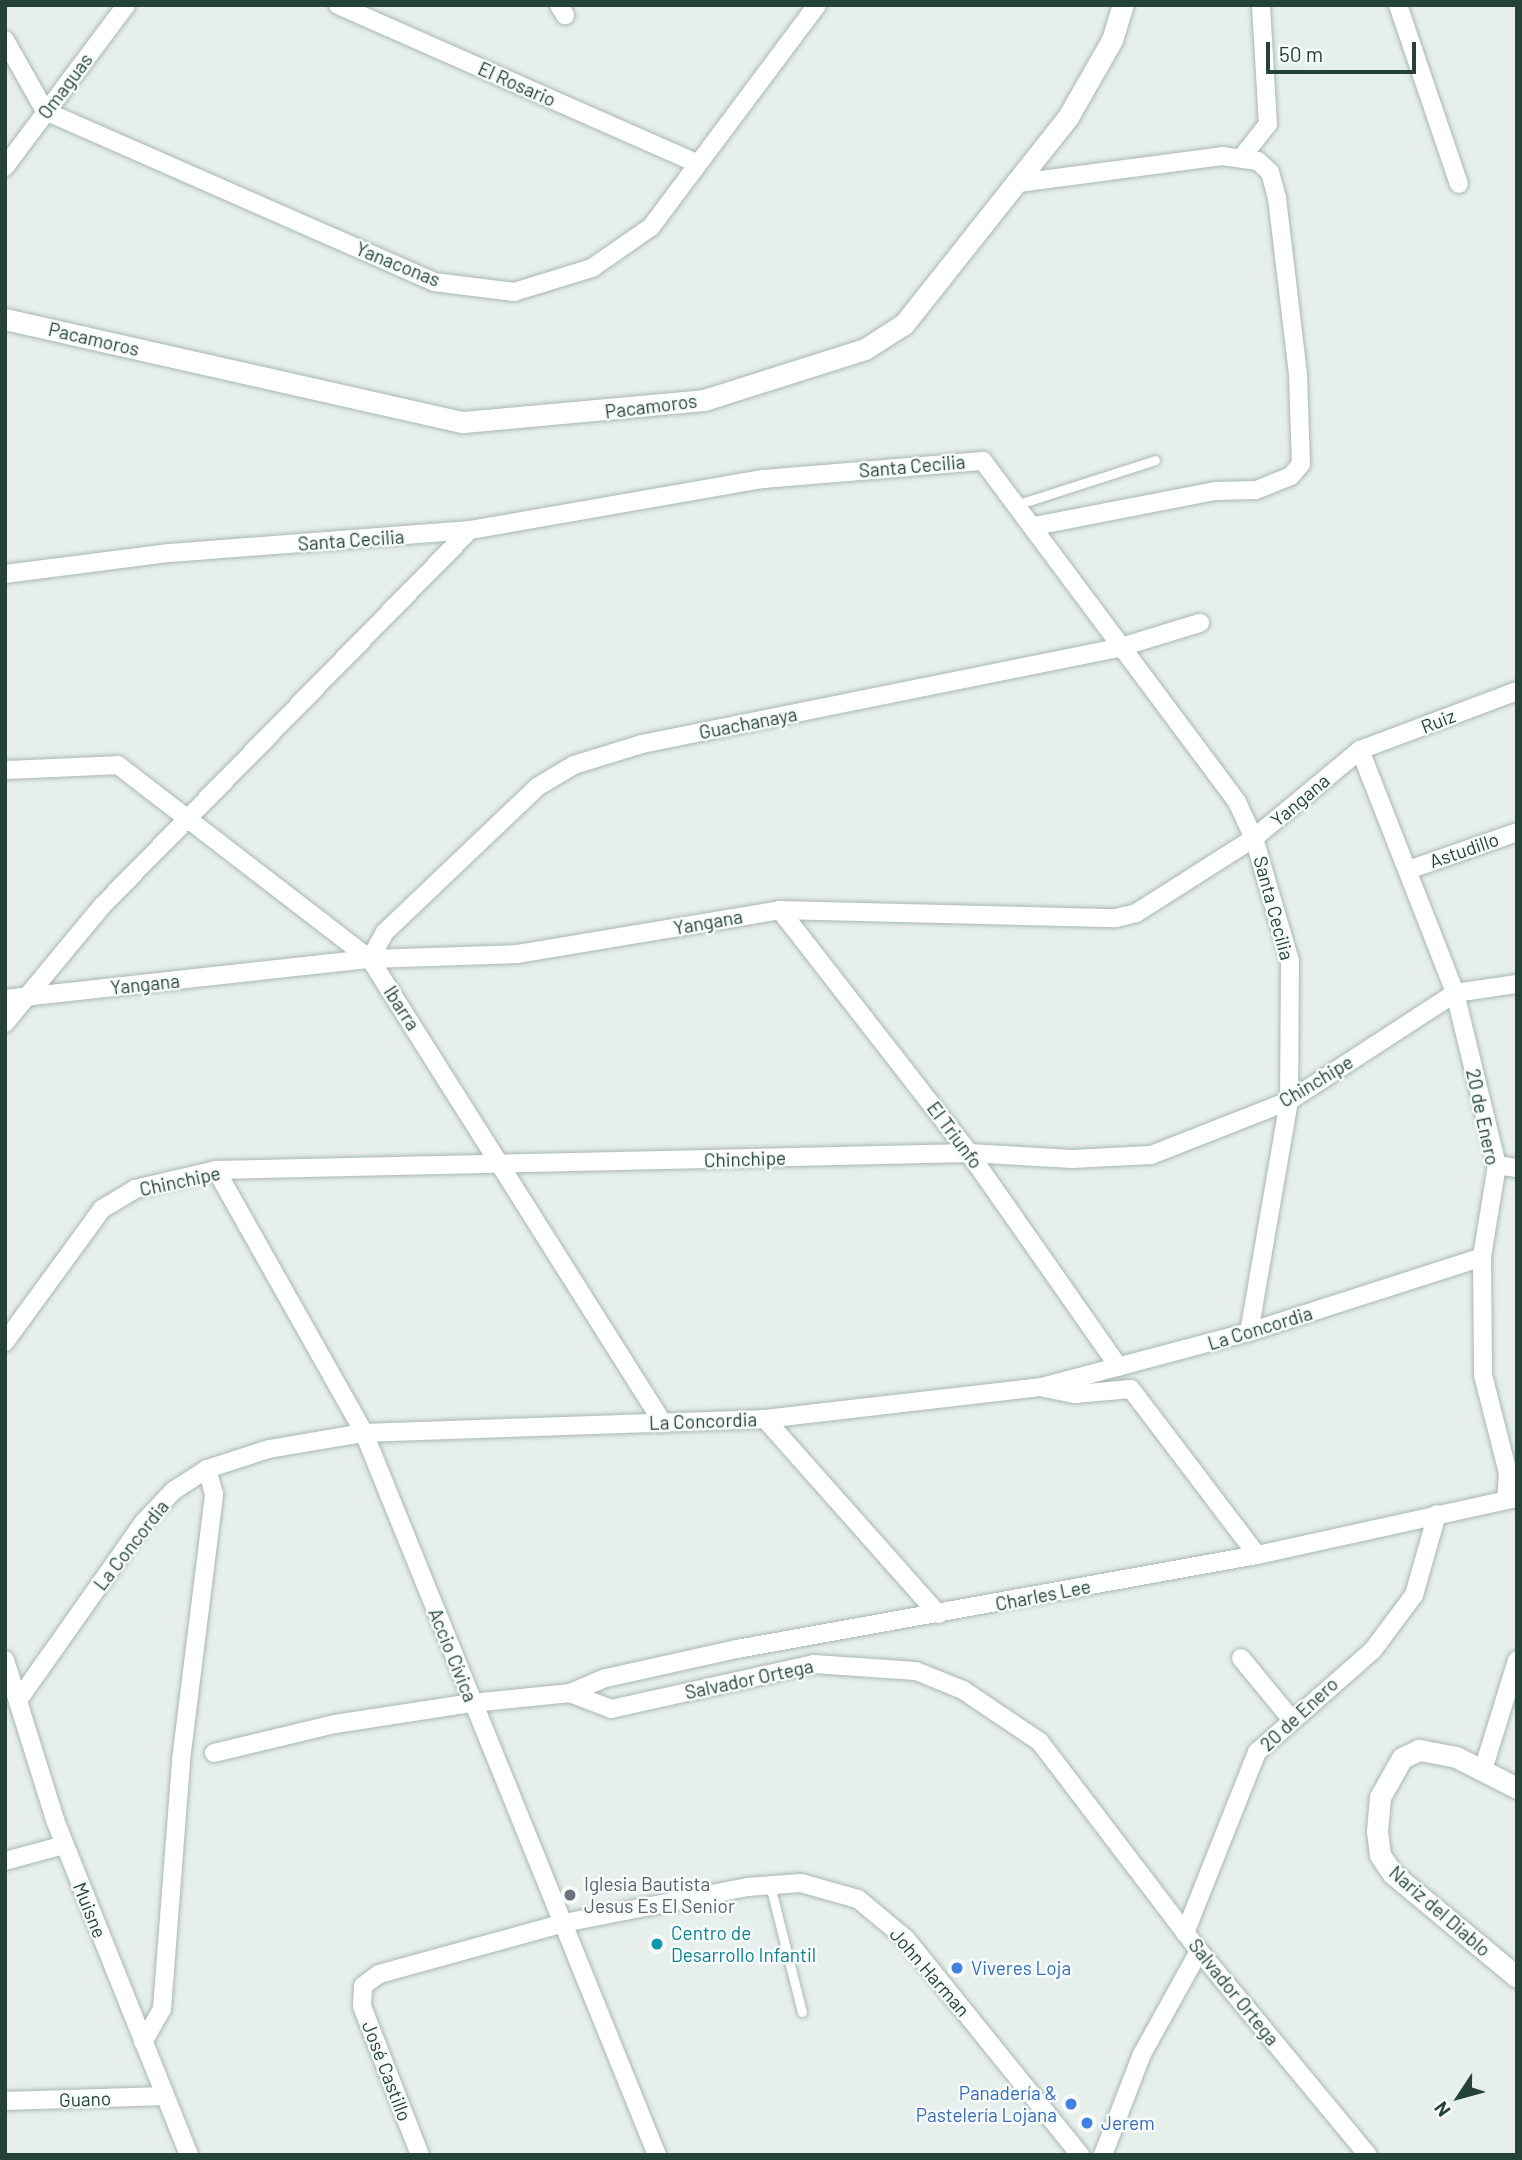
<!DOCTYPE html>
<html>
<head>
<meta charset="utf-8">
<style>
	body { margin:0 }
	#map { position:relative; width:1522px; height:2160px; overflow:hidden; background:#e6efeb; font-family:Barlow,sans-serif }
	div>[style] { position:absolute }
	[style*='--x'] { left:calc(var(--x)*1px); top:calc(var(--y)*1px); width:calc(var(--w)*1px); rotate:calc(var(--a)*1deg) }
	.roads { filter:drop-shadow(0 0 2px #a8b8b2) drop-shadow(0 0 2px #a8b8b2) }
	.service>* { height:9px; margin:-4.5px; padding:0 4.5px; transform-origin:4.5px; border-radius:4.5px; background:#fff }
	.minor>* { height:18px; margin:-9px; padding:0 9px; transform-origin:9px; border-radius:9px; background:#fff }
	.tertiary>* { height:21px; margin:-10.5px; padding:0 10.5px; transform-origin:10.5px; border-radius:10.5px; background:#fff }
	.dots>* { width:19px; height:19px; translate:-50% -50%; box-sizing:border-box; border:4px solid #f7fbf9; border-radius:50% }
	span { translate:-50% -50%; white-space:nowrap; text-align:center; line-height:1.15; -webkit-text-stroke:5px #f7fbf9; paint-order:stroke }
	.street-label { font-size:19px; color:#24423a }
	.worship-label { font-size:19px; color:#5b616d }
	.left { translate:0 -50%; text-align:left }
	.culture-label { font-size:19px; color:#0d838f }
	.shop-label { font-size:19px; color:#366cbe }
	.right { translate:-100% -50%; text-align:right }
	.frame { position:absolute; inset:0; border:7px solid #24423a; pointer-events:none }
	.north { position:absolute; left:1424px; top:2062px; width:70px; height:70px; -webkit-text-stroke:5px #f7fbf9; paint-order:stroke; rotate:234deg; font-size:19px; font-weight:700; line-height:28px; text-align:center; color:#24423a }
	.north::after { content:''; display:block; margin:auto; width:24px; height:32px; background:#24423a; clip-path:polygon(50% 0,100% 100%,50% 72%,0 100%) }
	.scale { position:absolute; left:1266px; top:42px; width:150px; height:32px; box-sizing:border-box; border:4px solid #24423a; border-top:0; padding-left:9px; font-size:21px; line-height:24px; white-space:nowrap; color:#24423a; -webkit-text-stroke:5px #f7fbf9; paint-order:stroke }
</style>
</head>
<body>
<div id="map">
	<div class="roads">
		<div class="service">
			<i style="--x:1019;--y:504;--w:143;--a:-17.9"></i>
			<i style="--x:770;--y:1885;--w:131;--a:75.9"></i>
		</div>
		<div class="minor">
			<i style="--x:338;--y:5;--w:391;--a:23.8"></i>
			<i style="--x:559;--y:5;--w:12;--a:59"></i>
			<i style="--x:1398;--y:5;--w:189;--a:71.2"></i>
			<i style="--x:5;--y:40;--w:81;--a:60.6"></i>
			<i style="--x:45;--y:111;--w:425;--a:23.7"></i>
			<i style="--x:434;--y:282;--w:81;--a:7.1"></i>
			<i style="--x:514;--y:292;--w:82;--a:-17.1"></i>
			<i style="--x:592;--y:268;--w:72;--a:-34.8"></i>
			<i style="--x:651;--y:227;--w:277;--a:-53.2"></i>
			<i style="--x:1242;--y:157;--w:42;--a:-51.8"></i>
			<i style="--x:1268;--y:124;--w:119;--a:-93.4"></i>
			<i style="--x:5;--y:167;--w:202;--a:-53.2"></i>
			<i style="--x:1018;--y:183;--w:206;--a:-7.5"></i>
			<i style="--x:1222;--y:156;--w:36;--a:8"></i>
			<i style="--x:1258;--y:161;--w:16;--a:43"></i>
			<i style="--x:1270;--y:172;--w:27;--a:75"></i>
			<i style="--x:1277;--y:198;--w:178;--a:83.2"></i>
			<i style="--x:1298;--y:375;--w:89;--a:88.1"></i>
			<i style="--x:1301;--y:464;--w:16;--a:130"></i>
			<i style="--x:1291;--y:476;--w:38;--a:158"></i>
			<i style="--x:1256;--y:490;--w:41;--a:178.6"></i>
			<i style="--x:1215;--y:491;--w:183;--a:169"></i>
			<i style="--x:5;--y:574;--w:166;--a:-7.3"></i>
			<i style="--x:170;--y:553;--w:301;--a:-4.4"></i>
			<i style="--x:470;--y:530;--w:297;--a:-9.9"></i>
			<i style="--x:763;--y:479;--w:221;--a:-4.7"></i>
			<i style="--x:983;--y:461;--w:425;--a:53.3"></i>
			<i style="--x:1237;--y:802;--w:40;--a:65"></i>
			<i style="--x:1254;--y:838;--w:128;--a:73.7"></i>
			<i style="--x:1290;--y:961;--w:140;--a:90.4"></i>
			<i style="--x:1289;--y:1101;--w:234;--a:99.8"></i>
			<i style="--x:1360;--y:750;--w:261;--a:68.6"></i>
			<i style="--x:1455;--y:993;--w:177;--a:76.3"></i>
			<i style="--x:1497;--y:1165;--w:93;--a:99.3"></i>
			<i style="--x:1482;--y:1257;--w:118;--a:89.5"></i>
			<i style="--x:1483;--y:1375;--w:101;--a:75.7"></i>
			<i style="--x:1508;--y:1473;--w:27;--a:94"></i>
			<i style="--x:5;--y:770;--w:113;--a:-2.5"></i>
			<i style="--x:118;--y:765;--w:318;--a:37.6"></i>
			<i style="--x:370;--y:959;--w:549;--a:57.73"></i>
			<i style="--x:1411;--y:869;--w:112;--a:-19.2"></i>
			<i style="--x:780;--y:910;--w:308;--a:52.1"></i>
			<i style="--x:969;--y:1153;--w:261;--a:55"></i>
			<i style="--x:370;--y:959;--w:31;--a:-61"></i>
			<i style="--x:385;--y:932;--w:210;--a:-43.6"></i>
			<i style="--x:537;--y:787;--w:43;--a:-30.7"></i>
			<i style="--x:574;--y:765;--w:71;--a:-17.2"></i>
			<i style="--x:642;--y:744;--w:486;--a:-11.4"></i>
			<i style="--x:1118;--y:648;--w:86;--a:-17"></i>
			<i style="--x:5;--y:999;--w:367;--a:-6.3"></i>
			<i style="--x:370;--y:959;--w:148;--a:-1.9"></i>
			<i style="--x:518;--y:954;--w:266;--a:-9.5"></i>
			<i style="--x:780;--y:910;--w:336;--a:1.4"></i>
			<i style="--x:1116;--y:918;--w:21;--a:-14"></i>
			<i style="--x:1136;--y:913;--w:140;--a:-32.4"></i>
			<i style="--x:1254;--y:838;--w:138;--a:-39.7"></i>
			<i style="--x:1360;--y:750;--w:168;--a:-20.6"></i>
			<i style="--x:5;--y:1023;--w:153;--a:-50.3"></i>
			<i style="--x:103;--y:905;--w:525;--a:-45.62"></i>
			<i style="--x:1497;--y:1165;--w:20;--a:9"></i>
			<i style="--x:216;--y:1170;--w:302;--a:60.6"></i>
			<i style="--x:364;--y:1433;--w:779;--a:67.91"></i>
			<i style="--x:5;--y:1342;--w:165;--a:-53.9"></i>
			<i style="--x:102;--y:1209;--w:39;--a:-31"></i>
			<i style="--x:135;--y:1189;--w:83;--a:-13.2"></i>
			<i style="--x:216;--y:1170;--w:753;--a:-1.29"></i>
			<i style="--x:969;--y:1153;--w:103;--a:3.3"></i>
			<i style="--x:1072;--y:1159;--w:79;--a:-2.9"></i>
			<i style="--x:1151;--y:1155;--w:148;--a:-21.4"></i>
			<i style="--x:1289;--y:1101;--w:198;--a:-33"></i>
			<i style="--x:1455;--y:993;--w:63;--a:-8.3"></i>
			<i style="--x:1044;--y:1388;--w:32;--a:11"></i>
			<i style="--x:1075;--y:1394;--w:56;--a:-5.1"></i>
			<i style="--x:1131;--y:1389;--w:208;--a:52.8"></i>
			<i style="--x:765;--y:1419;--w:261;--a:48.4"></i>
			<i style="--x:1241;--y:1658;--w:80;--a:50.6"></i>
			<i style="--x:5;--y:1660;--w:168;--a:72.6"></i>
			<i style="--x:55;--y:1820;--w:361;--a:68.2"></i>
			<i style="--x:570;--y:1693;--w:39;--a:-23"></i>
			<i style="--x:606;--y:1678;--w:134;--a:-12.5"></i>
			<i style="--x:737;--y:1649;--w:528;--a:-10.25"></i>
			<i style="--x:1257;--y:1555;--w:266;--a:-12.4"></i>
			<i style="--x:19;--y:1699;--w:217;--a:-54.8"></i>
			<i style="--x:144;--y:1522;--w:42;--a:-46.9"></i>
			<i style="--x:173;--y:1491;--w:40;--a:-32.9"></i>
			<i style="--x:207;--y:1469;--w:65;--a:-17.9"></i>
			<i style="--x:269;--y:1449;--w:96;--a:-9.6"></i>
			<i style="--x:364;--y:1433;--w:401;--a:-2"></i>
			<i style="--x:765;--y:1419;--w:279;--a:-6.6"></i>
			<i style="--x:1042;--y:1387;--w:214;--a:-14.9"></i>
			<i style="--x:1249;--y:1332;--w:245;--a:-17.8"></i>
			<i style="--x:214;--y:1753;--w:124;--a:-13.5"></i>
			<i style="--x:335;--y:1724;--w:139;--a:-8.7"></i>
			<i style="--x:472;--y:1703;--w:99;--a:-5.8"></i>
			<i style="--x:570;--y:1693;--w:44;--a:21.3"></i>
			<i style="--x:611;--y:1709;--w:208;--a:-12.5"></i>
			<i style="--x:814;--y:1664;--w:102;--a:3.9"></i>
			<i style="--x:916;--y:1671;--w:51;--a:22"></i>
			<i style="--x:963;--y:1690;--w:93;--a:34"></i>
			<i style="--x:1040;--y:1742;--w:263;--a:52.7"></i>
			<i style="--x:1199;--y:1951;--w:265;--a:50.4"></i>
			<i style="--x:1483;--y:1770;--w:115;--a:-72.8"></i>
			<i style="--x:5;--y:1861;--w:61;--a:-15.2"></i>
			<i style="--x:1185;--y:1933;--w:195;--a:-68.3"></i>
			<i style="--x:1257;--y:1752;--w:154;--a:-41.3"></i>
			<i style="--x:1373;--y:1650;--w:69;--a:-53.3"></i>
			<i style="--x:1414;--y:1595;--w:84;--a:-74.1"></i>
			<i style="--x:143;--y:2042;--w:38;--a:-60"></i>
			<i style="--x:162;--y:2009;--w:250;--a:-85.6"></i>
			<i style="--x:181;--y:1760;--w:268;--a:-82.9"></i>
			<i style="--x:214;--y:1494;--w:26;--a:-106"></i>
			<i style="--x:5;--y:2101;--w:160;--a:-1.8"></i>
			<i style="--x:420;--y:2155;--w:160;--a:-111.3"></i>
			<i style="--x:362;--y:2006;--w:20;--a:-87"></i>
			<i style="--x:363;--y:1986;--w:20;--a:-37"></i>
			<i style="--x:379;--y:1974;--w:192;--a:-15.4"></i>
			<i style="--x:564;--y:1923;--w:187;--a:-11.1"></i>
			<i style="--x:747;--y:1887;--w:54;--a:-4.2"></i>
			<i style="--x:801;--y:1883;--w:59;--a:15.7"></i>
			<i style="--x:858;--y:1899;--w:62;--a:39.8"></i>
			<i style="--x:906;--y:1939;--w:277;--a:51.1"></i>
			<i style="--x:1103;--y:2155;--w:108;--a:-68.9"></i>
			<i style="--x:1142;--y:2054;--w:118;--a:-61"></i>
		</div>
		<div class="tertiary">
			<i style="--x:5;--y:319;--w:469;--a:12.7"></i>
			<i style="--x:463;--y:422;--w:242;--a:-5.2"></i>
			<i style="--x:704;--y:400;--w:169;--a:-17.6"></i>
			<i style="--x:865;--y:349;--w:46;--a:-32.7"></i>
			<i style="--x:904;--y:324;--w:264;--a:-51.6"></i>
			<i style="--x:1068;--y:117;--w:89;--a:-60.3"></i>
			<i style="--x:1112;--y:40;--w:37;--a:-73"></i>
			<i style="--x:1517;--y:1788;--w:68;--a:-153.1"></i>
			<i style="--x:1456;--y:1757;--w:38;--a:-169"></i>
			<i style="--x:1419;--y:1750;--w:19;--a:155"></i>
			<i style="--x:1402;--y:1758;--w:45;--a:119.4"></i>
			<i style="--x:1380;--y:1797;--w:34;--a:95"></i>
			<i style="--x:1377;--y:1831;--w:24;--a:83"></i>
			<i style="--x:1380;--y:1855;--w:23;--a:56"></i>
			<i style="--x:1393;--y:1874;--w:161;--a:39.7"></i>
		</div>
	</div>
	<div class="dots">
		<i style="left:570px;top:1895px;background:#6b7280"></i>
		<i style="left:657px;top:1944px;background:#0f9aa8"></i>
		<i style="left:957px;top:1968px;background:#3f7fe0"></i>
		<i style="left:1071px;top:2104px;background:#3f7fe0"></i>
		<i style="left:1087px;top:2123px;background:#3f7fe0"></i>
	</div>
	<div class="street-label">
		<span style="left:517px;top:84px;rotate:24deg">El Rosario</span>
		<span style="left:65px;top:86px;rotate:-53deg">Omaguas</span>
		<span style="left:398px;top:264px;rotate:22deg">Yanaconas</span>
		<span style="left:94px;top:339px;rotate:13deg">Pacamoros</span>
		<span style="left:651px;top:406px;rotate:-7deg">Pacamoros</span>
		<span style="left:912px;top:466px;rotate:-5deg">Santa Cecilia</span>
		<span style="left:351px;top:540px;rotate:-4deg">Santa Cecilia</span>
		<span style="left:1438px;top:721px;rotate:-21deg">Ruiz</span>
		<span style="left:748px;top:723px;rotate:-11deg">Guachanaya</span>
		<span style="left:1300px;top:800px;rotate:-40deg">Yangana</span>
		<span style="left:1464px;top:850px;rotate:-19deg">Astudillo</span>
		<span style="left:1274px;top:908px;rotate:75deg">Santa Cecilia</span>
		<span style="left:708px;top:922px;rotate:-10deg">Yangana</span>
		<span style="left:145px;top:984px;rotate:-6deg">Yangana</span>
		<span style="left:402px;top:1008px;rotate:57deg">Ibarra</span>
		<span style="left:1316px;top:1081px;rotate:-31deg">Chinchipe</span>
		<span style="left:1483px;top:1117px;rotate:78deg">20 de Enero</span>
		<span style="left:955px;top:1135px;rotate:53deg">El Triunfo</span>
		<span style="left:745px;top:1159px;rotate:-2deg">Chinchipe</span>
		<span style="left:180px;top:1181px;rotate:-12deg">Chinchipe</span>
		<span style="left:1260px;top:1328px;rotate:-17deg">La Concordia</span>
		<span style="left:703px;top:1421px;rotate:-2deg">La Concordia</span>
		<span style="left:131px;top:1545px;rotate:-52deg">La Concordia</span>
		<span style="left:1043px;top:1595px;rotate:-11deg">Charles Lee</span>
		<span style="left:453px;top:1655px;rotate:68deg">Accio Cívica</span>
		<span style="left:749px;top:1679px;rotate:-12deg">Salvador Ortega</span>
		<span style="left:1299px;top:1714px;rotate:-43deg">20 de Enero</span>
		<span style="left:90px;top:1910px;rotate:68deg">Muisne</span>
		<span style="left:1440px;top:1911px;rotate:41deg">Nariz del Diablo</span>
		<span style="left:930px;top:1972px;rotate:49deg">John Harman</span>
		<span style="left:1234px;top:1992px;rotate:51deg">Salvador Ortega</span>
		<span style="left:387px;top:2071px;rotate:69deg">José Castillo</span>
		<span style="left:85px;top:2099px;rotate:-2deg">Guano</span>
	</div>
	<div class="worship-label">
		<span class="left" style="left:584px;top:1895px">Iglesia Bautista<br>Jesus Es El Senior</span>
	</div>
	<div class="culture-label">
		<span class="left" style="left:671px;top:1944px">Centro de<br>Desarrollo Infantil</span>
	</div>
	<div class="shop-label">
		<span class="left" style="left:971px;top:1968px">Viveres Loja</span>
		<span class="right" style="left:1057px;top:2104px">Panadería &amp;<br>Pastelería Lojana</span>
		<span class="left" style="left:1101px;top:2123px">Jerem</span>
	</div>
	<div class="frame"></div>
	<div class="north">N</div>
	<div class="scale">50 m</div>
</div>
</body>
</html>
